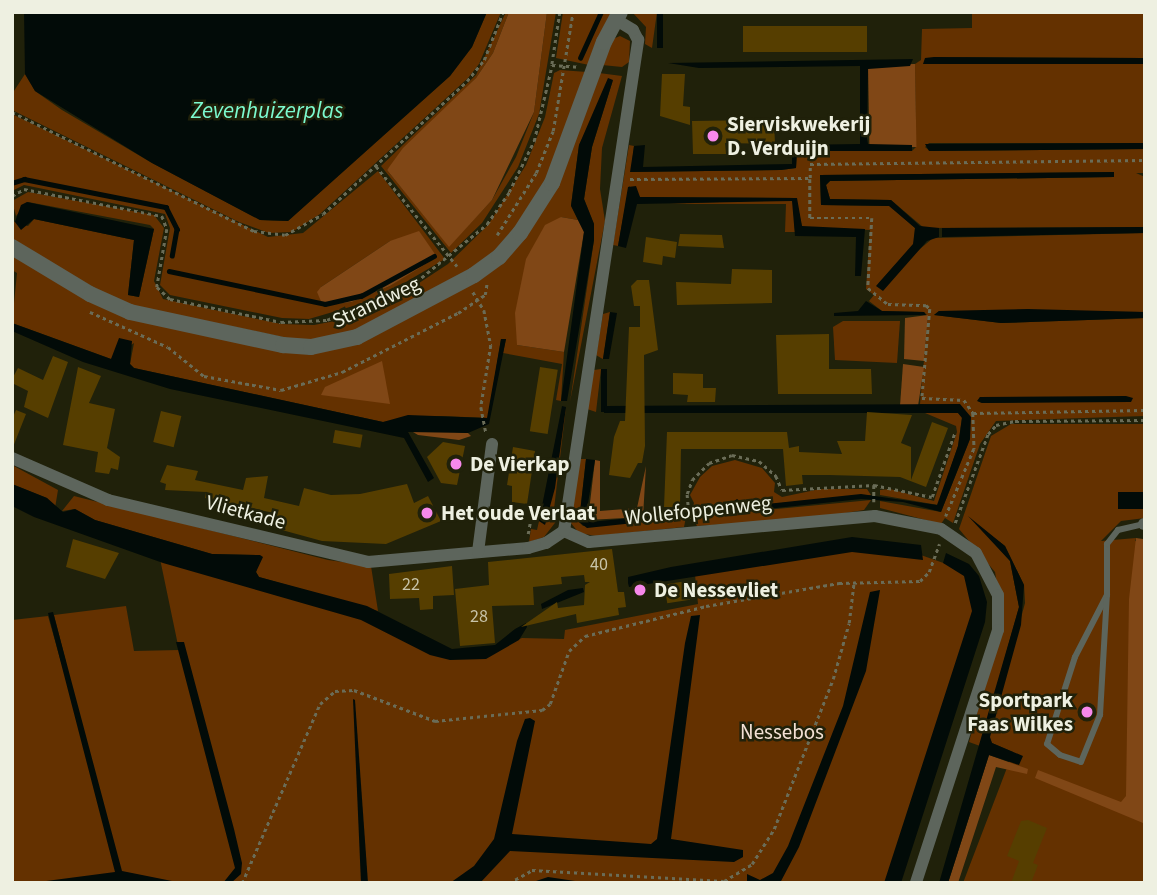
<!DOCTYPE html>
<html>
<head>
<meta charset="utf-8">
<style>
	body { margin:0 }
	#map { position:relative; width:1157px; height:895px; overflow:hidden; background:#20210a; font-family:"Source Sans 3",sans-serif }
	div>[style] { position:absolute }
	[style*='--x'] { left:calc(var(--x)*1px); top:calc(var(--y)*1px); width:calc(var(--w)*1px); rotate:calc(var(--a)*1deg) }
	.green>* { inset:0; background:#643100 }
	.forest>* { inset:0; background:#804716; transform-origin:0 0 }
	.water>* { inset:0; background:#020b08; transform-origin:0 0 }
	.stream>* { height:4.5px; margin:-2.25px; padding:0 2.25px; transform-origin:2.25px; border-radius:2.25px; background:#020b08 }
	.building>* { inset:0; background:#563e00; transform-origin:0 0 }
	.path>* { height:2.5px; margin-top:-1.25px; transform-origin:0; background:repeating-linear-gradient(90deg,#6a6c57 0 3.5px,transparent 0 7px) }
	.service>* { height:6px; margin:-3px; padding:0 3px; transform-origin:3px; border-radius:3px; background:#5d655c }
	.minor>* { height:12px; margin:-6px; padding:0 6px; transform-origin:6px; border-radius:6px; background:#5d655c }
	.tertiary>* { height:16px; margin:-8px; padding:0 8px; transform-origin:8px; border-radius:8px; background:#5d655c }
	.dots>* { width:19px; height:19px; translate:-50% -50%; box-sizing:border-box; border:4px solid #20210a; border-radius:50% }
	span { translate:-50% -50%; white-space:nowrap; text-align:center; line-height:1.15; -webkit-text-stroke:5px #20210a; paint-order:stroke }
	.number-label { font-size:18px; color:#c8c4a9 }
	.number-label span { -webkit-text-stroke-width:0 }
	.poi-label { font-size:21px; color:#eef0e1; font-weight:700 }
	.left { translate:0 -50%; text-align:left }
	.right { translate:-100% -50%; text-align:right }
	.street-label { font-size:21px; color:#eef0e1 }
	.park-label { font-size:21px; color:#f3e1d4 }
	.water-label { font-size:23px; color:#7cfacf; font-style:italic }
	.frame { position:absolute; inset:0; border:14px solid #eef0e1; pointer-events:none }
</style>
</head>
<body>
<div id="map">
	<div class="green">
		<i style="clip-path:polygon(487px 12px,501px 12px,479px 64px,468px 78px,320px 214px,292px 232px,269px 233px,239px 222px,12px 110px,12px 94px,25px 74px,35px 91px,62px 110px,152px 163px,260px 220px,288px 221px,450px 76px,472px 47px)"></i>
		<i style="clip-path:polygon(506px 12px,509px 12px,493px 53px,476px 78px,387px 170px,449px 246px,492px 200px,516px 157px,534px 112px,547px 12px,556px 12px,539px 114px,518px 167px,482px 223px,451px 253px,381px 166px,476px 75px)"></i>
		<i style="clip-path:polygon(563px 12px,612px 12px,589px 65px,556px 58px)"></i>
		<i style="clip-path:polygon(632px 12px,657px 12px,652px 48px,645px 44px,646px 27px)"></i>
		<i style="clip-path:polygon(evenodd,972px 12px,1145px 12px,1145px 58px,934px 57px,1145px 64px,1145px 143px,929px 143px,925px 147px,930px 151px,1145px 149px,1145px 173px,1136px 173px,1145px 177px,1145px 227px,924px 228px,891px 200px,830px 199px,826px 185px,830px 181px,1114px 177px,1114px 172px,820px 175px,821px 205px,890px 206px,915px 228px,914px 244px,877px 285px,933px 238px,1145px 233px,1145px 312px,939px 311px,934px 315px,1001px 323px,1145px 318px,1145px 416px,996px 421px,980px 444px,953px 523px,945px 518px,941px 524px,880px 508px,880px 501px,941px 512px,970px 439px,960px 405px,920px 404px,928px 316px,924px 312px,882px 311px,869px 301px,874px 295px,866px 289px,870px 230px,802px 227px,796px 198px,640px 197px,629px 186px,618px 246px,613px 245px,629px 145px,634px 146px,631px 172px,781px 170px,796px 168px,797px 151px,912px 151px,916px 147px,915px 64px,921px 60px,922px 29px,972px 28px,972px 12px,980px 397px,1133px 401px,982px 403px,978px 401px,980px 397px)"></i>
		<i style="clip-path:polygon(620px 36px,630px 41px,629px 62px,622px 67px,602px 65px,613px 39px)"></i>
		<i style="clip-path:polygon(560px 70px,587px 72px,546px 179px,518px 225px,488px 259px,354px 332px,301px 341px,121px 303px,12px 241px,12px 221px,28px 226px,34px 219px,134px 240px,128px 295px,139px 297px,154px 229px,150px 225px,28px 202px,16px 216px,12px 201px,28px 192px,154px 215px,164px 228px,154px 281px,163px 299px,281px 324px,314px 325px,340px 320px,413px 287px,448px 264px,488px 225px,526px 165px,545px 117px,554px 73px)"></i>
		<i style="clip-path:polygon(599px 73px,622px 76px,602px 148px,600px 189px,605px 221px,570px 402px,594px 240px,594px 224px,584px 199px,592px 147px,613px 80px,579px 145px,571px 205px,578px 220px,561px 217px,517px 345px,564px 352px,561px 401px,556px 400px,562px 364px,503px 353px,506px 339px,501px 339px,488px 418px,441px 416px,383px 422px,134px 368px,130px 364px,134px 343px,111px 359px,12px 323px,17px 273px,12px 270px,12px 254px,87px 299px,280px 351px,359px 343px,468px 285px,506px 258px)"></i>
		<i style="clip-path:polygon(evenodd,12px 114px,268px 237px,303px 233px,378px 171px,445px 259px,377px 299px,309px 319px,282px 318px,170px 295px,160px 285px,170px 228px,165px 214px,24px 185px,12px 191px,12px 114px,390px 241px,436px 256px,390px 286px,352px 302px,323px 306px,321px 287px,390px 241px)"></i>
		<i style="clip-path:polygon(772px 200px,793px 201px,795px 232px,785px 232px,786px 204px,669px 204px)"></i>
		<i style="clip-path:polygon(610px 312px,603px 359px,601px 358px,596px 355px,603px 314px)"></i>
		<i style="clip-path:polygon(843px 321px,900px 321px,897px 363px,835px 360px,833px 327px)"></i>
		<i style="clip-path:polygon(601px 369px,596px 412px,587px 409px,594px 370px)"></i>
		<i style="clip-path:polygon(566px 407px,554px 509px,558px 519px,544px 537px,529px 542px,531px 529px,537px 530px,539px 521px,545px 524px)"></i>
		<i style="clip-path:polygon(925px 413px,958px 413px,962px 417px,958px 446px,938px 505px,880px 495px,880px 490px,890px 489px,934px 501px,957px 432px,956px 426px)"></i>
		<i style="clip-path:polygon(1011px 424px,1145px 424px,1145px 492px,1118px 492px,1118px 509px,1145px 509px,1145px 518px,1121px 521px,1101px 541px,1136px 538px,1135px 541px,1145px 542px,1145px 883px,963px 883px,1013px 752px,992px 743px,989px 737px,1025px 603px,1024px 585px,1005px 546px,982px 529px,1010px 561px,1019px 607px,980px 746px,969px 742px,1003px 621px,995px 572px,959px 529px,991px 436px)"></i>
		<i style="clip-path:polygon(577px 459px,586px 459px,579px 522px,583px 526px,686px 517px,684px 527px,596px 536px,579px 533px,570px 522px)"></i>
		<i style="clip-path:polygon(735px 460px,762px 468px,775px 483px,774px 492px,782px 497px,820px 489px,867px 489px,871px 495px,747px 506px,730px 501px,723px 509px,691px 512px,694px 503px,690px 495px,700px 477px,712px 466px)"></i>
		<i style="clip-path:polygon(12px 465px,58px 490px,55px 508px,47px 498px,12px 484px)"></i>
		<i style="clip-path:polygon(74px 496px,328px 560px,371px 566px,378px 611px,259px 577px,256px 572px,260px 555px,212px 554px,95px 520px,75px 509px,62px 511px)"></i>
		<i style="clip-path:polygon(871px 500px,864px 510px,814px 518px,697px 526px,692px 517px)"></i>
		<i style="clip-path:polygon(884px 542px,969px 572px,981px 604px,892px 883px,12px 883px,12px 620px,48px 616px,61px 662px,66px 662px,54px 615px,126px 606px,134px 651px,179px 650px,159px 554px,345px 607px,417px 645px,474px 657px,522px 638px,564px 639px,565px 630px,698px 604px,695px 575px)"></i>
	</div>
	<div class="forest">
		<i style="clip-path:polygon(509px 12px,547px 12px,534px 112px,492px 200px,449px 247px,387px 170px,403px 148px,476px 78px,493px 53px)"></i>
		<i style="left:915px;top:64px;width:83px;height:47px;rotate:89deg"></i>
		<i style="clip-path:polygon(561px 217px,578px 220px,584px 232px,564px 352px,517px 345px,515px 313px,526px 259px,545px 225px)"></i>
		<i style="clip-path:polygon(419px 231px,437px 257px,390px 286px,352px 302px,323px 306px,317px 292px,321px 287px,390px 241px)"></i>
		<i style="clip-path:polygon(928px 315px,924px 361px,904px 359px,905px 318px)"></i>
		<i style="clip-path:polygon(382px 361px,390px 404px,321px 395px,325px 387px)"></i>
		<i style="clip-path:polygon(903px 364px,924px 367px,918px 406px,900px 406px)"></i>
		<i style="clip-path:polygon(416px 429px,468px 433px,471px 436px,459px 440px,418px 435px,413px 432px)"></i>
		<i style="clip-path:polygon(595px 460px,600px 461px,600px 511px,637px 508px,646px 466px,643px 517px,588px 520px)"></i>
		<i style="clip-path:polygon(1136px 538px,1143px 539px,1143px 823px,1035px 778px,1038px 770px,1121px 802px,1126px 796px,1129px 599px)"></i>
		<i style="clip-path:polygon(989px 755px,1028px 769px,1027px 774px,996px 767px,958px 883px,948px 883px)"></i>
	</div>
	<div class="water">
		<i style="clip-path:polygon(24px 12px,487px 12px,472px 47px,450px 76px,288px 221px,260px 220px,152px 163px,35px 91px,25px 74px)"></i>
		<i style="left:657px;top:12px;width:6px;height:36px"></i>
		<i style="clip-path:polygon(934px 57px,1145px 58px,1145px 64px,923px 64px,925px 58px)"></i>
		<i style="clip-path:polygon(913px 59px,910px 66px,868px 69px,867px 138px,868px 144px,912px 145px,912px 151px,797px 151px,796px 168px,781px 170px,630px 172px,634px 146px,645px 145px,643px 167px,792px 164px,792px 145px,860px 144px,860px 66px,699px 68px,668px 63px)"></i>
		<i style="clip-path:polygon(608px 78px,613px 80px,592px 147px,584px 199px,594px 224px,594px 240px,567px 401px,561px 401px,584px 232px,571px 206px,579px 145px)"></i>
		<i style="clip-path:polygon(1145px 143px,1145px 149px,929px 151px,925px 144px)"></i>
		<i style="clip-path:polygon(1114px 172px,1114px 177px,830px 181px,826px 185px,830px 199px,891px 200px,920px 226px,939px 228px,939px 237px,927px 241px,883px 291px,876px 286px,913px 244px,915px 228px,889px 206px,821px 205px,820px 175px)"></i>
		<i style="clip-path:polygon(636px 186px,640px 197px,797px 198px,802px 226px,865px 229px,861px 276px,855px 276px,856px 237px,795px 236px,792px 201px,637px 204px,626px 248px,618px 246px,628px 187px)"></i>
		<i style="clip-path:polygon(27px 202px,154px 229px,139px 297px,128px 295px,134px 240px,34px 219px,21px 230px,15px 222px,21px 205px)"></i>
		<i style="clip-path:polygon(1145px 227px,1145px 233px,942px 237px,942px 228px)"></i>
		<i style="clip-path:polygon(866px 301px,882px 311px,924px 312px,926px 315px,834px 316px,834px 313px,858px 311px)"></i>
		<i style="clip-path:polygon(1028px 309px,1145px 312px,1145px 318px,1001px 323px,934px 315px,939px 311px)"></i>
		<i style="clip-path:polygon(610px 312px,617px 313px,609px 359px,603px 359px)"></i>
		<i style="clip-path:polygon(12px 323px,111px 359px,119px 338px,132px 341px,130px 364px,134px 368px,383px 422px,408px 415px,487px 418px,501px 339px,506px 339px,489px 424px,468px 433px,408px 432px,434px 478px,428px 482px,404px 438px,170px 389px,83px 362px,12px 331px)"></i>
		<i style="left:601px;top:369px;width:6px;height:43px"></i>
		<i style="clip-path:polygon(980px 397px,1126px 396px,1133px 398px,1131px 402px,982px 403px,977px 401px)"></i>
		<i style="clip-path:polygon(960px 404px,971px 417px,970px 439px,941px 512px,903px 502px,861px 499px,587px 528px,579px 522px,586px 459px,595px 460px,586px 516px,590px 522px,723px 509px,737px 499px,747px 506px,861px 494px,937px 505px,958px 446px,962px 418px,958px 413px,604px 413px,605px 406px)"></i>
		<i style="clip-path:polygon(562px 406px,566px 407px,555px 488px,545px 525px,539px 521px)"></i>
		<i style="clip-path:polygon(12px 484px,47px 498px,63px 512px,75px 509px,95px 520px,212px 554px,260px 555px,263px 557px,256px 572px,259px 577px,367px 606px,452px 649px,495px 645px,515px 629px,526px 623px,527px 627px,519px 640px,486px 659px,450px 660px,430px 655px,361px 620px,163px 563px,34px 517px,12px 506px)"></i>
		<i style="left:1118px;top:492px;width:27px;height:17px"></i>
		<i style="clip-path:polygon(968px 516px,1005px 546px,1024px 585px,1021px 625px,990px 737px,992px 743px,1023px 756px,1019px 765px,989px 755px,948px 883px,939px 883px,1019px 607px,1010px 561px)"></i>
		<i style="clip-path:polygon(852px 537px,921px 545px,923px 560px,852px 552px,629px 587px,628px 583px,628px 577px,671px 567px)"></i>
		<i style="clip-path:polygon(946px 553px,969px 564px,979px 576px,987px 602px,985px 622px,901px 883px,884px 883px,972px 611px,964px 576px,943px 563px)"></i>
		<i style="clip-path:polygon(583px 588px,584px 592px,542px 609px,541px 604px,568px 590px)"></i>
		<i style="clip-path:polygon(880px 590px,866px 671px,799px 847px,780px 883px,747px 883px,747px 874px,760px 880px,773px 873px,788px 846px,843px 706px,870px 592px)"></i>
		<i style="clip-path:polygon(53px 612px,122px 871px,182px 883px,31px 883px,115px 872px,48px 613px)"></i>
		<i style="clip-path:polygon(700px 615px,671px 839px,743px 850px,743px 857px,734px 862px,510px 851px,480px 883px,450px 883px,474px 866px,494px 839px,517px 741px,525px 719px,530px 718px,535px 721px,512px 834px,651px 844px,657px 839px,685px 643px,691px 616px)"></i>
		<i style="clip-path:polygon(176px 642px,184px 642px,234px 829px,242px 863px,241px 874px,231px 883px,223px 883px,235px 868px)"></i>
		<i style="clip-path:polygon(353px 699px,355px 700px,368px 883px,361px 883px)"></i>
		<i style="clip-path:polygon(548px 877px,575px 881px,627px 883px,530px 883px)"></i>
	</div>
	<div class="stream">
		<i style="--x:580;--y:58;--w:51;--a:-65.5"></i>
		<i style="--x:12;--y:183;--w:13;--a:-18"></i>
		<i style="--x:24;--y:179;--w:145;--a:11.2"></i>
		<i style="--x:166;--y:207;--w:25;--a:63"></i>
		<i style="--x:177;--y:229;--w:27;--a:100"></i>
		<i style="--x:169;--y:271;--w:159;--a:11.9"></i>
		<i style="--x:325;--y:304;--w:37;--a:-13"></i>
		<i style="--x:361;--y:296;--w:83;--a:-28.7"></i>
	</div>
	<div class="building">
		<i style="left:743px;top:26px;width:124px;height:26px"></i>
		<i style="clip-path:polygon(662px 74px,685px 74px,683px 106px,690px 107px,690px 125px,660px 116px)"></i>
		<i style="clip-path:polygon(774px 120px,775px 144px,725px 143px,726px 154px,693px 154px,692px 121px)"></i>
		<i style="clip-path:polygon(680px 234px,722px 235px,724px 248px,678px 246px)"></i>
		<i style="clip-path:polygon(646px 237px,677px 242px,675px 258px,663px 256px,662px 265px,643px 262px)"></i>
		<i style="clip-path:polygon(732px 269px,772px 270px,772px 303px,677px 305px,676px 282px,731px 284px)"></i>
		<i style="clip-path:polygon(637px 280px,649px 280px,658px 350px,644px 355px,645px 446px,642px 463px,638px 463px,630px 478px,609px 475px,614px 437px,620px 421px,625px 421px,629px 327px,640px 327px,640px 306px,634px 306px,631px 286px)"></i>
		<i style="clip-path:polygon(829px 334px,829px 369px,871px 369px,872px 394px,778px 394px,776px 335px)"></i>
		<i style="clip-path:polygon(53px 356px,68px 362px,48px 418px,24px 407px,28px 391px,12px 383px,12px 379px,18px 368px,43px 380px)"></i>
		<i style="clip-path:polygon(78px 367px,101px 376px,89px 403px,115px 409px,107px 448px,120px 457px,118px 470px,111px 468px,109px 474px,95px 472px,98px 452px,63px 445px)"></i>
		<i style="left:540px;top:367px;width:18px;height:65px;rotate:9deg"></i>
		<i style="clip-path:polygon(673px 373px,703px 374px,703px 388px,716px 388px,715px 402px,687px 402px,688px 395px,673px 394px)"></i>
		<i style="clip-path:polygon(16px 410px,26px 414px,13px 447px,12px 419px)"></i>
		<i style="left:161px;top:411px;width:21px;height:32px;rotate:14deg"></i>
		<i style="clip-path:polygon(867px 412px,912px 415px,901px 443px,911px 447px,911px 480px,932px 422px,948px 428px,926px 487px,900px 477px,829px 475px,802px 475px,803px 484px,786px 486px,783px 449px,681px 449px,680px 507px,664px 507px,667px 432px,787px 432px,789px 448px,799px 446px,799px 452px,842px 454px,837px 441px,865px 441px)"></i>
		<i style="left:335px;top:430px;width:28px;height:13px;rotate:10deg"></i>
		<i style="clip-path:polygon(443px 442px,465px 446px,457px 485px,441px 483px,427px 457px)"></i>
		<i style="clip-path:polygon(513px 447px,535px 451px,527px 504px,512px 502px,512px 486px,507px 485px)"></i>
		<i style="clip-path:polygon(167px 465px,198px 471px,195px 480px,243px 490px,246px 478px,268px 476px,264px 498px,299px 506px,304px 488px,331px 495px,360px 494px,407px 484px,414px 503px,428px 496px,441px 521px,386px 544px,322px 541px,271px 527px,274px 513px,205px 498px,206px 492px,165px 490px,166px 484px,160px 482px)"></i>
		<i style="clip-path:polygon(73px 539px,119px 553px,105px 579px,66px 567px)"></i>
		<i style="clip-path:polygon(612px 549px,618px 592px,624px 592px,626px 607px,618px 608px,619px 615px,577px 623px,576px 614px,521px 627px,557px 602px,558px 608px,584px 605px,585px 585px,590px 582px,585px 582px,584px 575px,561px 577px,562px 584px,533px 587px,534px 605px,492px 606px,495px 643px,460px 646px,455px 589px,489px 585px,488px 562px)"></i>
		<i style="clip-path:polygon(452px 566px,454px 595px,433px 596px,433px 609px,420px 610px,419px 598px,390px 599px,389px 574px)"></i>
		<i style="left:687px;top:581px;width:19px;height:23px;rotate:81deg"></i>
		<i style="clip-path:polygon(1028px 820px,1047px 828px,1033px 863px,1038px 865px,1031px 883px,1011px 883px,1019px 861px,1007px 856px,1021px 821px)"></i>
	</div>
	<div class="path">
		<i style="--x:560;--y:12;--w:54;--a:98.6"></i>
		<i style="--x:552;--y:65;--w:26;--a:4"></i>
		<i style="--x:12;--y:112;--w:270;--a:26.2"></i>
		<i style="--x:254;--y:231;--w:31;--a:7"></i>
		<i style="--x:285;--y:235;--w:43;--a:-28.9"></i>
		<i style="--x:323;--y:214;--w:196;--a:-42.7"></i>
		<i style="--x:467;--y:81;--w:27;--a:-51"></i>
		<i style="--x:484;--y:60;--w:52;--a:-68.4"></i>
		<i style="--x:376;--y:166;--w:129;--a:51"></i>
		<i style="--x:630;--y:179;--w:180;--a:-0.3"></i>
		<i style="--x:810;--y:178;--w:14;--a:-90"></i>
		<i style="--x:810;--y:164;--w:335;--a:-0.7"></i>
		<i style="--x:810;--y:179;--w:39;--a:90"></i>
		<i style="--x:810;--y:218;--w:62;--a:0"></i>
		<i style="--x:872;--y:218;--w:70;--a:93.3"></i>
		<i style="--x:868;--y:288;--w:26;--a:39"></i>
		<i style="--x:888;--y:304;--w:38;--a:2"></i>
		<i style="--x:926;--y:305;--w:6;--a:45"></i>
		<i style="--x:930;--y:309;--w:89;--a:95.1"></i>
		<i style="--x:922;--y:398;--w:42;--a:2.7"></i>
		<i style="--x:964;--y:400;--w:16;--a:55"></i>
		<i style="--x:973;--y:413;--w:36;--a:88"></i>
		<i style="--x:974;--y:449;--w:73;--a:112.7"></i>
		<i style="--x:12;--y:196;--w:14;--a:-30"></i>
		<i style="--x:24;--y:189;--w:141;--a:11.1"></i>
		<i style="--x:162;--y:216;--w:14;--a:69"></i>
		<i style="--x:167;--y:229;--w:59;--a:99.8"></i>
		<i style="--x:157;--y:287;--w:18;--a:43"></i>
		<i style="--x:170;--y:299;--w:113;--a:11.7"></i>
		<i style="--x:281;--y:322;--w:46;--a:-2.5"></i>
		<i style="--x:327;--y:320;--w:97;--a:-23.1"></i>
		<i style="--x:416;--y:282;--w:92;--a:-39.2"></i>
		<i style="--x:487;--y:224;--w:39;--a:-55"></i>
		<i style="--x:509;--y:192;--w:57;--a:-63.9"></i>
		<i style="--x:534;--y:141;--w:78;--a:-76.7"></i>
		<i style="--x:497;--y:235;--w:73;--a:-57.8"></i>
		<i style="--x:536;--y:173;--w:45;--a:-68"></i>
		<i style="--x:553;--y:131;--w:121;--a:-80.5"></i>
		<i style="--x:473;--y:292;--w:21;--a:59"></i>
		<i style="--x:484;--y:310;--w:36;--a:79"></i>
		<i style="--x:491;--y:345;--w:63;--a:99.2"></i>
		<i style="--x:481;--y:407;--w:26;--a:79"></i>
		<i style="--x:90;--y:312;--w:85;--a:24.2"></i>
		<i style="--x:168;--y:347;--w:46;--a:38.9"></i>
		<i style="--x:204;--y:376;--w:78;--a:10.3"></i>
		<i style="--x:281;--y:390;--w:64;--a:-16.4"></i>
		<i style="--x:342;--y:372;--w:130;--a:-27"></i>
		<i style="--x:458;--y:313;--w:32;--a:-34"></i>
		<i style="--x:485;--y:295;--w:12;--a:-81"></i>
		<i style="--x:973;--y:413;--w:172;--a:-1"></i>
		<i style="--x:874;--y:485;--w:17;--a:90"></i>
		<i style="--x:689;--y:519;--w:25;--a:-95"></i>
		<i style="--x:687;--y:494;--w:15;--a:-70"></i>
		<i style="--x:692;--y:480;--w:24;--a:-45"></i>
		<i style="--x:709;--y:463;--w:24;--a:-19"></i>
		<i style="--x:732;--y:455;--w:28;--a:13"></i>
		<i style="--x:759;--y:461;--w:23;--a:41"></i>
		<i style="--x:776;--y:476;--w:15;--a:67"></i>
		<i style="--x:782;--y:490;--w:92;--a:-3.1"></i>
		<i style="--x:874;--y:485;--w:59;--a:11.7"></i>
		<i style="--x:932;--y:497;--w:69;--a:-70.5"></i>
		<i style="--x:955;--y:523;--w:95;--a:-69.7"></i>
		<i style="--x:988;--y:434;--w:12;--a:-48"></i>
		<i style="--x:996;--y:425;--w:19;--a:-12"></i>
		<i style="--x:1015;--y:421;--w:130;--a:-0.4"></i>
		<i style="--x:528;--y:534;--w:11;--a:-80"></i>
		<i style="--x:242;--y:883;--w:195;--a:-66.5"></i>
		<i style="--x:320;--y:704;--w:20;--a:-41"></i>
		<i style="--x:335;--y:691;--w:19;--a:-3"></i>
		<i style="--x:354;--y:690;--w:87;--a:20.9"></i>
		<i style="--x:435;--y:721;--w:108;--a:-5.9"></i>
		<i style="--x:542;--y:710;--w:10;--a:-37"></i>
		<i style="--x:550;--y:704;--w:56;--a:-70.3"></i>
		<i style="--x:569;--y:651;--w:22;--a:-43"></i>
		<i style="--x:585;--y:636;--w:125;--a:-13.9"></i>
		<i style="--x:706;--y:606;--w:135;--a:-9.8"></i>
		<i style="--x:839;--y:583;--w:81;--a:-1.4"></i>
		<i style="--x:920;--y:581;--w:13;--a:-45"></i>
		<i style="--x:929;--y:572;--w:30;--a:-70"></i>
		<i style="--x:509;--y:883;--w:26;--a:-29"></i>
		<i style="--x:532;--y:870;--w:192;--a:3.3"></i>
		<i style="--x:724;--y:881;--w:33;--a:-31"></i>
		<i style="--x:752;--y:864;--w:41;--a:-57.8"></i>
		<i style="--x:774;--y:829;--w:161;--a:-68.5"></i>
		<i style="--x:833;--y:679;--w:58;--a:-74.1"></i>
		<i style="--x:849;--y:623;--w:42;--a:-83.2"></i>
	</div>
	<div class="service">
		<i style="--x:1107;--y:595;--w:70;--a:117.3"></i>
		<i style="--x:1075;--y:657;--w:91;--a:107.8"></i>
		<i style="--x:1047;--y:744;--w:17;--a:40"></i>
		<i style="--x:1060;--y:755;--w:22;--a:18"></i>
		<i style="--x:1081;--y:762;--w:51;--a:-68"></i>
		<i style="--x:1100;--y:715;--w:120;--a:-86.7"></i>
		<i style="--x:1107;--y:595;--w:51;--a:-90"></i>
		<i style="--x:1107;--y:544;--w:18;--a:-52"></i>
		<i style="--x:1118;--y:530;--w:27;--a:-13"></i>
	</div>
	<div class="minor">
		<i style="--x:12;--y:458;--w:105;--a:23.6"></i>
		<i style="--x:108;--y:500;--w:267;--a:13.4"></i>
		<i style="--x:368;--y:562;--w:161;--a:-5"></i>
		<i style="--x:528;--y:548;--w:19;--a:-16"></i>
		<i style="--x:546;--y:543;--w:22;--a:-34"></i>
		<i style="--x:1144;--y:524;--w:1;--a:0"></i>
		<i style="--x:564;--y:531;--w:27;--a:24"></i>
		<i style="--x:589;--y:542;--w:287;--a:-5.2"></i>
		<i style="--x:875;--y:516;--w:67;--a:11.1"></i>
		<i style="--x:941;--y:529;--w:42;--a:34.4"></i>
		<i style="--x:976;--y:553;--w:47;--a:62.4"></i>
		<i style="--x:998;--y:595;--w:35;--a:90"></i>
		<i style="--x:998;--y:630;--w:266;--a:108"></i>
		<i style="--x:564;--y:531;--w:497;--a:-81.4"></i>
		<i style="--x:638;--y:40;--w:11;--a:-117"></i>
		<i style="--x:633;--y:30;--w:21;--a:-149"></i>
		<i style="--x:478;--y:552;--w:109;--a:-82.6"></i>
	</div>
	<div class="tertiary">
		<i style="--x:12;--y:247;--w:91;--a:31.1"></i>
		<i style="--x:90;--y:294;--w:44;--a:24.2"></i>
		<i style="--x:130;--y:312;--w:157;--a:12.2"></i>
		<i style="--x:283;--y:345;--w:28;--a:4"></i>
		<i style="--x:311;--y:347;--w:47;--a:-12.3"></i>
		<i style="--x:357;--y:337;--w:132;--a:-27.9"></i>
		<i style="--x:474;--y:275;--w:31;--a:-36"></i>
		<i style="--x:499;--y:257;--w:32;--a:-49"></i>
		<i style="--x:520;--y:233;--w:59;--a:-57.4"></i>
		<i style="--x:552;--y:183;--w:150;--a:-69.8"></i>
		<i style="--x:604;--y:42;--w:34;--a:-62"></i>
	</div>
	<div class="dots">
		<i style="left:713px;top:136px;background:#f788eb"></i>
		<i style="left:456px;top:464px;background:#f788eb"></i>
		<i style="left:427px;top:513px;background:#f788eb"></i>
		<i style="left:640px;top:590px;background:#f788eb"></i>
		<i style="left:1087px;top:712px;background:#f788eb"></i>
	</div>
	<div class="number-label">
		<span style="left:599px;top:565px">40</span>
		<span style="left:411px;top:585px">22</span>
		<span style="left:479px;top:617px">28</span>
	</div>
	<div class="poi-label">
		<span class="left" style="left:727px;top:136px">Sierviskwekerij<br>D. Verduijn</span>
		<span class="left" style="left:470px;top:464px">De Vierkap</span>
		<span class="left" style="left:441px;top:513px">Het oude Verlaat</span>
		<span class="left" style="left:654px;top:590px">De Nessevliet</span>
		<span class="right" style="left:1073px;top:712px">Sportpark<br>Faas Wilkes</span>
	</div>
	<div class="street-label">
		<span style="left:376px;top:302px;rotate:-25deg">Strandweg</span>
		<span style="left:698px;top:510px;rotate:-6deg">Wollefoppenweg</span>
		<span style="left:246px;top:512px;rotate:15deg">Vlietkade</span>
	</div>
	<div class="park-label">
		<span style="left:782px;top:732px">Nessebos</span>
	</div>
	<div class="water-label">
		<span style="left:267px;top:111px">Zevenhuizerplas</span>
	</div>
	<div class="frame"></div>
</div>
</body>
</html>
